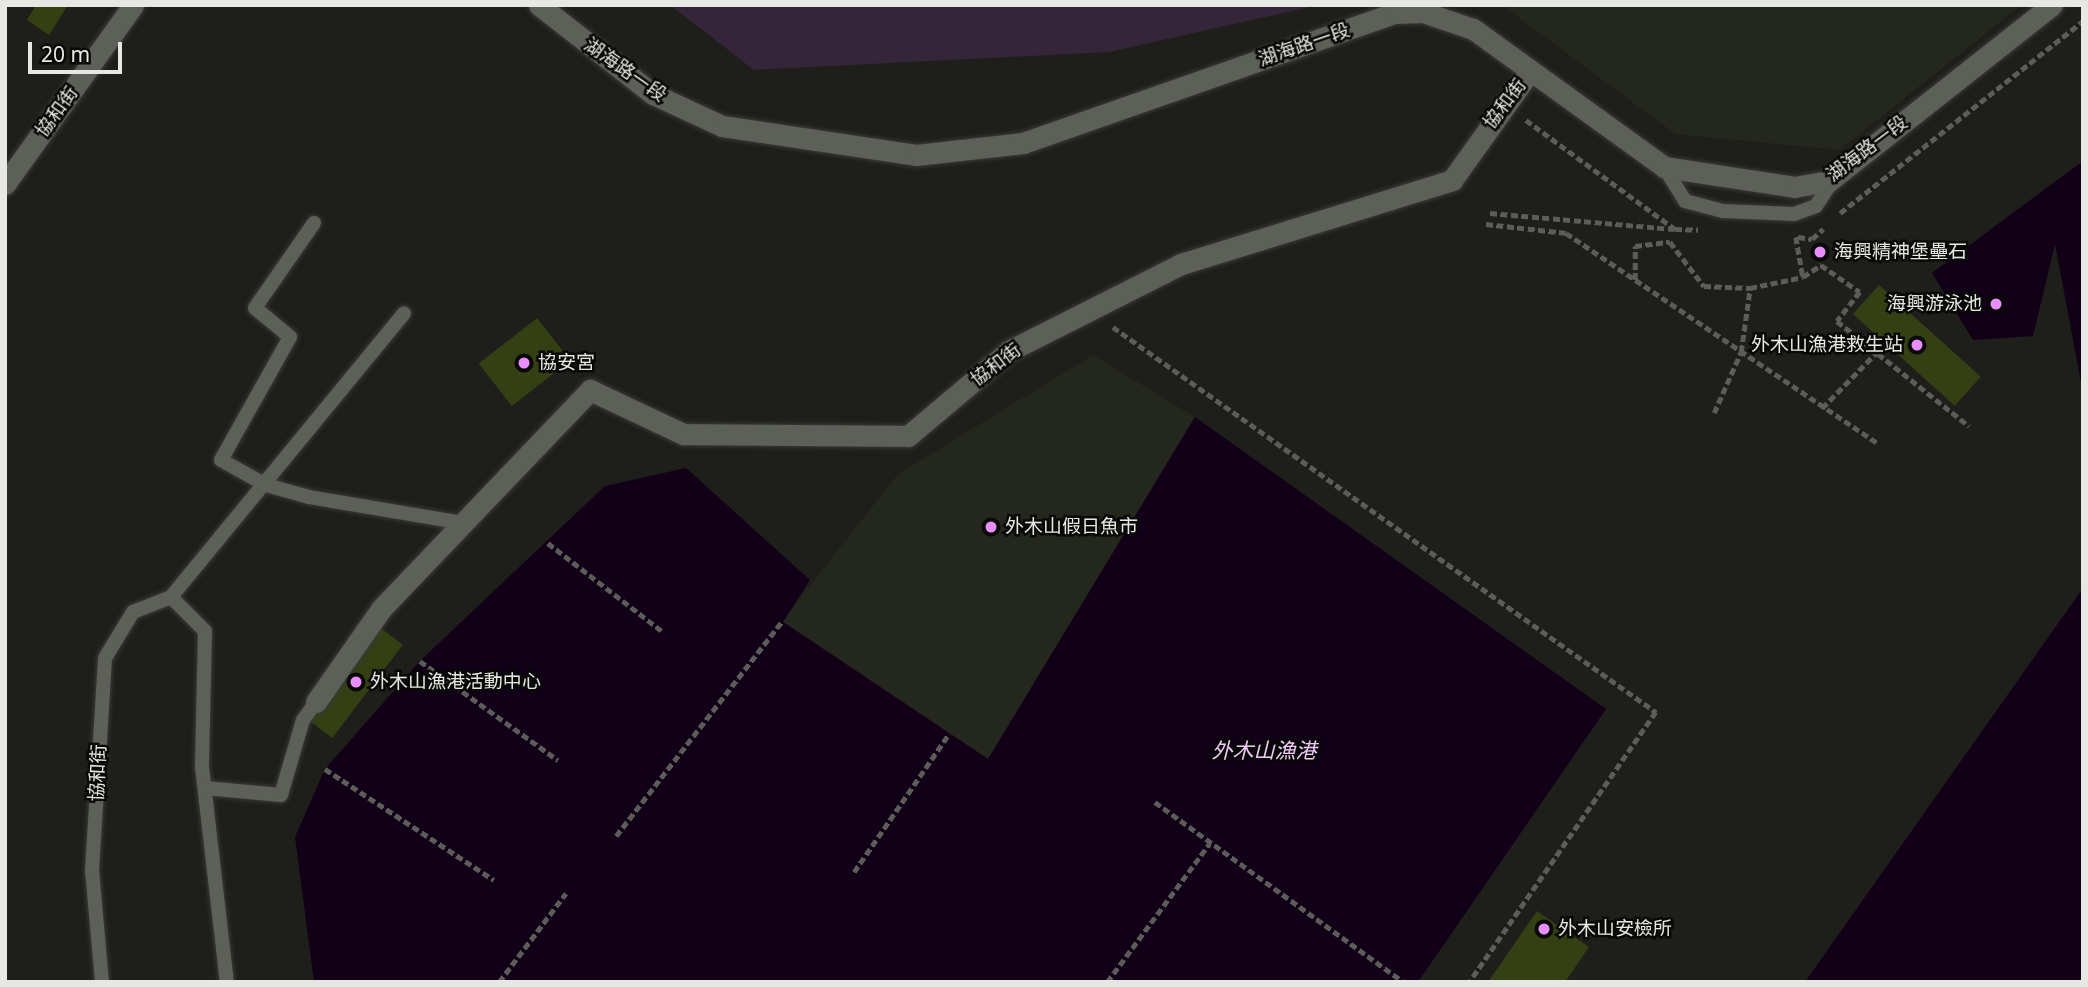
<!DOCTYPE html>
<html>
<head>
<meta charset="utf-8">
<style>
	body { margin:0 }
	#map { position:relative; width:2088px; height:987px; overflow:hidden; background:#1e1f1b; font-family:"Noto Sans","Noto Sans TC",sans-serif }
	div>[style] { position:absolute }
	[style*='--x'] { left:calc(var(--x)*1px); top:calc(var(--y)*1px); width:calc(var(--w)*1px); rotate:calc(var(--a)*1deg) }
	.built>* { inset:0; background:#24271d }
	.green>* { inset:0; background:#352538 }
	.water>* { inset:0; background:#110017 }
	.building>* { inset:0; background:#343f14; transform-origin:0 0 }
	.path>* { height:4.5px; margin-top:-2.25px; transform-origin:0; background:repeating-linear-gradient(90deg,#5c5d59 0 7px,transparent 0 10.5px) }
	.roads { filter:drop-shadow(0 0 2px #393a37) drop-shadow(0 0 2px #393a37) }
	.lane>* { height:14px; margin:-7px; padding:0 7px; transform-origin:7px; border-radius:7px; background:#5d5f59 }
	.street>* { height:21px; margin:-10.5px; padding:0 10.5px; transform-origin:10.5px; border-radius:10.5px; background:#5d5f59 }
	.dots>* { width:19px; height:19px; translate:-50% -50%; box-sizing:border-box; border:4px solid #080907; border-radius:50% }
	span { translate:-50% -50%; white-space:nowrap; text-align:center; line-height:1.15; -webkit-text-stroke:5px #080907; paint-order:stroke }
	.street-label { font-size:19px; color:#e7e8e4 }
	.poi-label { font-size:19px; color:#e7e8e4 }
	.left { translate:0 -50%; text-align:left }
	.right { translate:-100% -50%; text-align:right }
	.water-label { font-size:21px; color:#f0c9f9; font-style:italic }
	.frame { position:absolute; inset:0; border:7px solid #e7e8e4; pointer-events:none }
	.scale { position:absolute; left:28px; top:42px; width:94px; height:32px; box-sizing:border-box; border:4px solid #e7e8e4; border-top:0; padding-left:9px; font-size:21px; line-height:24px; white-space:nowrap; color:#e7e8e4; -webkit-text-stroke:5px #080907; paint-order:stroke }
</style>
</head>
<body>
<div id="map">
	<div class="built">
		<i style="clip-path:polygon(1502px 5px,2021px 5px,1840px 150px,1675px 134px)"></i>
		<i style="clip-path:polygon(1093px 355px,1195px 417px,988px 759px,782px 621px,898px 474px)"></i>
	</div>
	<div class="green">
		<i style="clip-path:polygon(670px 5px,1319px 5px,1109px 52px,754px 70px)"></i>
	</div>
	<div class="water">
		<i style="clip-path:polygon(2083px 161px,2083px 393px,2055px 244px,2033px 336px,1973px 340px,1932px 273px)"></i>
		<i style="clip-path:polygon(1195px 417px,1606px 709px,1418px 982px,314px 982px,295px 837px,325px 769px,420px 661px,605px 486px,686px 468px,810px 580px,783px 622px,988px 759px)"></i>
		<i style="clip-path:polygon(2083px 588px,2083px 982px,1805px 982px)"></i>
	</div>
	<div class="building">
		<i style="clip-path:polygon(36px 5px,68px 5px,49px 35px,27px 20px)"></i>
		<i style="left:1879px;top:285px;width:137px;height:39px;rotate:42deg"></i>
		<i style="left:537px;top:318px;width:54px;height:74px;rotate:52deg"></i>
		<i style="left:378px;top:626px;width:31px;height:117px;rotate:37deg"></i>
		<i style="clip-path:polygon(1537px 911px,1589px 947px,1565px 982px,1488px 982px)"></i>
	</div>
	<div class="path">
		<i style="--x:1526;--y:120;--w:185;--a:36.2"></i>
		<i style="--x:1675;--y:229;--w:23;--a:2"></i>
		<i style="--x:1490;--y:213;--w:185;--a:5"></i>
		<i style="--x:1840;--y:213;--w:310;--a:-38.3"></i>
		<i style="--x:1486;--y:224;--w:81;--a:6.4"></i>
		<i style="--x:1566;--y:233;--w:377;--a:34"></i>
		<i style="--x:1796;--y:237;--w:41;--a:80.1"></i>
		<i style="--x:1798;--y:237;--w:14;--a:8"></i>
		<i style="--x:1812;--y:239;--w:15;--a:-42"></i>
		<i style="--x:1635;--y:280;--w:34;--a:-90"></i>
		<i style="--x:1635;--y:246;--w:35;--a:-7"></i>
		<i style="--x:1670;--y:242;--w:56;--a:52.3"></i>
		<i style="--x:1704;--y:286;--w:46;--a:2.5"></i>
		<i style="--x:1750;--y:288;--w:54;--a:-11.7"></i>
		<i style="--x:1803;--y:277;--w:22;--a:-34"></i>
		<i style="--x:1821;--y:265;--w:47;--a:34.7"></i>
		<i style="--x:1860;--y:292;--w:37;--a:128"></i>
		<i style="--x:1837;--y:321;--w:169;--a:38.5"></i>
		<i style="--x:1113;--y:327;--w:666;--a:35.34"></i>
		<i style="--x:1656;--y:712;--w:328;--a:124.6"></i>
		<i style="--x:1822;--y:408;--w:77;--a:-45.5"></i>
		<i style="--x:1714;--y:413;--w:67;--a:-66.1"></i>
		<i style="--x:1741;--y:352;--w:65;--a:-82"></i>
		<i style="--x:548;--y:543;--w:145;--a:37.7"></i>
		<i style="--x:420;--y:661;--w:170;--a:35.7"></i>
		<i style="--x:325;--y:769;--w:202;--a:33.3"></i>
		<i style="--x:1155;--y:802;--w:307;--a:35.9"></i>
		<i style="--x:616;--y:836;--w:272;--a:-52.3"></i>
		<i style="--x:854;--y:872;--w:168;--a:-55.5"></i>
		<i style="--x:499;--y:982;--w:111;--a:-53"></i>
		<i style="--x:1107;--y:982;--w:172;--a:-53.5"></i>
	</div>
	<div class="roads">
		<div class="lane">
			<i style="--x:1664;--y:167;--w:40;--a:58"></i>
			<i style="--x:1685;--y:201;--w:39;--a:15"></i>
			<i style="--x:1723;--y:211;--w:71;--a:2.4"></i>
			<i style="--x:1794;--y:214;--w:23;--a:-20"></i>
			<i style="--x:1816;--y:206;--w:35;--a:-57"></i>
			<i style="--x:314;--y:223;--w:103;--a:124.8"></i>
			<i style="--x:255;--y:308;--w:45;--a:39.6"></i>
			<i style="--x:290;--y:337;--w:141;--a:119.3"></i>
			<i style="--x:221;--y:460;--w:51;--a:29.1"></i>
			<i style="--x:266;--y:485;--w:45;--a:15.6"></i>
			<i style="--x:309;--y:497;--w:150;--a:9.6"></i>
			<i style="--x:171;--y:597;--w:48;--a:45"></i>
			<i style="--x:205;--y:631;--w:136;--a:91.3"></i>
			<i style="--x:202;--y:767;--w:216;--a:83.4"></i>
			<i style="--x:205;--y:788;--w:76;--a:5.3"></i>
			<i style="--x:281;--y:795;--w:78;--a:-73.7"></i>
			<i style="--x:303;--y:720;--w:22;--a:-54"></i>
			<i style="--x:102;--y:982;--w:111;--a:-95.1"></i>
			<i style="--x:92;--y:871;--w:213;--a:-86.5"></i>
			<i style="--x:105;--y:658;--w:54;--a:-58.7"></i>
			<i style="--x:133;--y:612;--w:41;--a:-21.5"></i>
			<i style="--x:171;--y:597;--w:367;--a:-50.6"></i>
		</div>
		<div class="street">
			<i style="--x:539;--y:5;--w:145;--a:38"></i>
			<i style="--x:653;--y:94;--w:76;--a:24.9"></i>
			<i style="--x:722;--y:126;--w:196;--a:8.5"></i>
			<i style="--x:916;--y:155;--w:108;--a:-6.4"></i>
			<i style="--x:1023;--y:143;--w:393;--a:-19.3"></i>
			<i style="--x:1394;--y:13;--w:29;--a:-2"></i>
			<i style="--x:1423;--y:12;--w:53;--a:18.8"></i>
			<i style="--x:1473;--y:29;--w:236;--a:35.8"></i>
			<i style="--x:1664;--y:167;--w:132;--a:8.7"></i>
			<i style="--x:1794;--y:187;--w:36;--a:-10"></i>
			<i style="--x:1829;--y:181;--w:284;--a:-38.3"></i>
			<i style="--x:5;--y:184;--w:220;--a:-54.4"></i>
			<i style="--x:316;--y:702;--w:113;--a:-55"></i>
			<i style="--x:381;--y:609;--w:303;--a:-46.3"></i>
			<i style="--x:590;--y:390;--w:103;--a:25.3"></i>
			<i style="--x:683;--y:434;--w:225;--a:0.5"></i>
			<i style="--x:908;--y:436;--w:132;--a:-40.1"></i>
			<i style="--x:1009;--y:351;--w:193;--a:-26.8"></i>
			<i style="--x:1181;--y:264;--w:284;--a:-17.2"></i>
			<i style="--x:1452;--y:180;--w:134;--a:-54.4"></i>
		</div>
	</div>
	<div class="dots">
		<i style="left:1820px;top:252px;background:#e98efe"></i>
		<i style="left:1996px;top:304px;background:#e98efe"></i>
		<i style="left:1917px;top:345px;background:#e98efe"></i>
		<i style="left:524px;top:363px;background:#e98efe"></i>
		<i style="left:991px;top:527px;background:#e98efe"></i>
		<i style="left:356px;top:682px;background:#e98efe"></i>
		<i style="left:1544px;top:929px;background:#e98efe"></i>
	</div>
	<div class="street-label">
		<span style="left:1304px;top:45px;rotate:-19deg">湖海路一段</span>
		<span style="left:625px;top:70px;rotate:35deg">湖海路一段</span>
		<span style="left:1505px;top:104px;rotate:-53deg">協和街</span>
		<span style="left:57px;top:112px;rotate:-54deg">協和街</span>
		<span style="left:1867px;top:149px;rotate:-37deg">湖海路一段</span>
		<span style="left:996px;top:365px;rotate:-37deg">協和街</span>
		<span style="left:98px;top:773px;rotate:-87deg">協和街</span>
	</div>
	<div class="poi-label">
		<span class="left" style="left:1834px;top:252px">海興精神堡壘石</span>
		<span class="right" style="left:1982px;top:304px">海興游泳池</span>
		<span class="right" style="left:1903px;top:345px">外木山漁港救生站</span>
		<span class="left" style="left:538px;top:363px">協安宮</span>
		<span class="left" style="left:1005px;top:527px">外木山假日魚市</span>
		<span class="left" style="left:370px;top:682px">外木山漁港活動中心</span>
		<span class="left" style="left:1558px;top:929px">外木山安檢所</span>
	</div>
	<div class="water-label">
		<span style="left:1264px;top:750px">外木山漁港</span>
	</div>
	<div class="frame"></div>
	<div class="scale">20 m</div>
</div>
</body>
</html>
